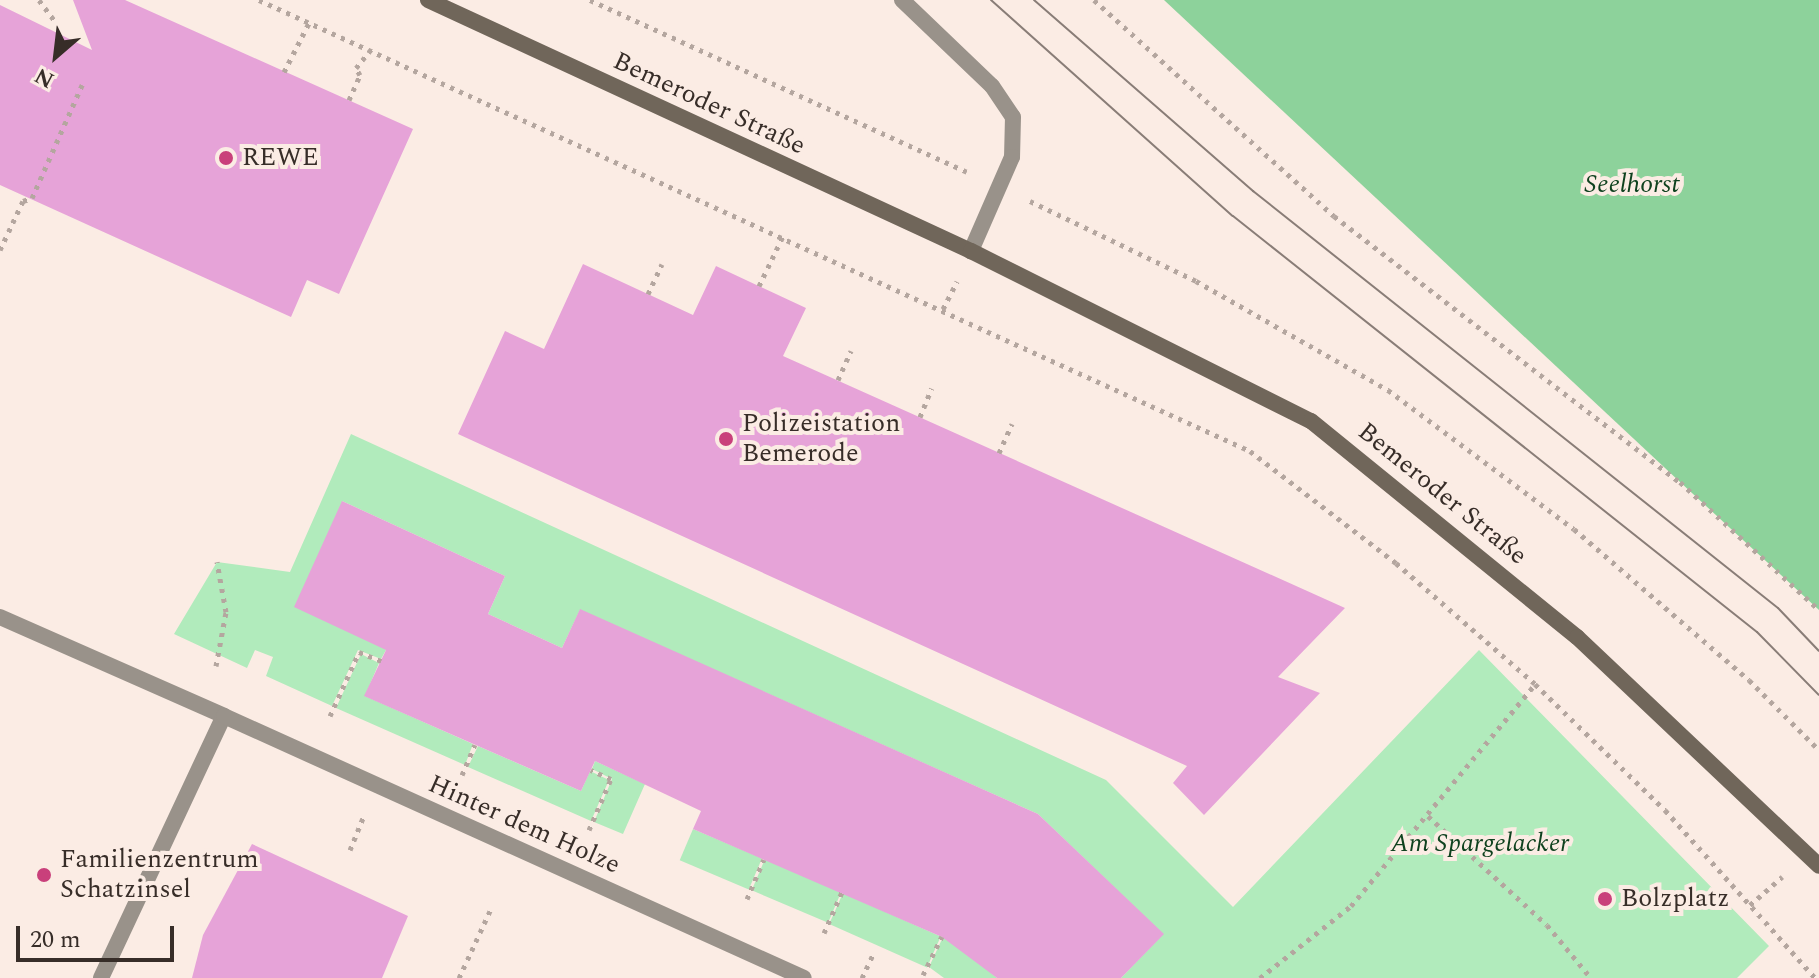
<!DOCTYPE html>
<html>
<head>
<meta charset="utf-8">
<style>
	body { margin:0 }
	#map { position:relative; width:1819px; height:978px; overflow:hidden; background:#fbece4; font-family:Spectral,serif }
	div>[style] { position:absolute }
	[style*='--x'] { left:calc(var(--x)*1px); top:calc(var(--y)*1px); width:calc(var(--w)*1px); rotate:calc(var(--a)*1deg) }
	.green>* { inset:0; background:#b1ebbc; transform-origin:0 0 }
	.forest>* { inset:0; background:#8dd29b }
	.building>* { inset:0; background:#e6a3d8 }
	.path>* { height:5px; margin-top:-2.5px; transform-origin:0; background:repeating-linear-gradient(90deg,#b4a69f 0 4px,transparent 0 10px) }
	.lane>* { height:16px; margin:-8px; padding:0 8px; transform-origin:8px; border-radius:8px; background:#99928a }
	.street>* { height:16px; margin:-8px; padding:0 8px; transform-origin:8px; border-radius:8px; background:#99928a }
	.secondary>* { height:16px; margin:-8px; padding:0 8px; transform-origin:8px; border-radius:8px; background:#70665a }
	.tram>* { height:2px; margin:-1px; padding:0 1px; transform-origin:1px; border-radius:1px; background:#897d77 }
	.dots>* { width:22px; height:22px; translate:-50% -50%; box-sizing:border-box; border:4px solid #fbece4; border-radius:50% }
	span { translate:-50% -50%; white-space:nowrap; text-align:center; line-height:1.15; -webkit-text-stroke:8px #fbece4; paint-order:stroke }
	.street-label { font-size:26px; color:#372d28 }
	.poi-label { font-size:26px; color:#372d28 }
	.left { translate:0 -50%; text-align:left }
	.park-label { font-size:26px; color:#0f421f; font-style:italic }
	.north { position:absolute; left:16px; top:16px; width:80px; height:80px; -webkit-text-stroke:6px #fbece4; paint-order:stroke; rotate:208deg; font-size:22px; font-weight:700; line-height:32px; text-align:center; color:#372d28 }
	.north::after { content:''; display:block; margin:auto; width:28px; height:36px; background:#372d28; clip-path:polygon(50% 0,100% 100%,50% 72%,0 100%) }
	.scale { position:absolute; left:16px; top:926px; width:158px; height:36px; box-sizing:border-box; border:4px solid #372d28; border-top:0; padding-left:10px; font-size:24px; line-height:28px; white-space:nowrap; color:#372d28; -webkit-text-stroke:6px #fbece4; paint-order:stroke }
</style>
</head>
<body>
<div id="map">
	<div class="green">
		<i style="clip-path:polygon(351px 434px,1106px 780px,1233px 907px,1479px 650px,1769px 946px,1737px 978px,1121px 978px,1163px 934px,1038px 814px,580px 610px,562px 648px,488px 614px,505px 576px,342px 501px,386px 650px,381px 659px,358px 650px,332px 706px,266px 676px,273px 657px,255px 650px,247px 668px,174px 634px,217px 562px,290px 572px)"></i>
		<i style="clip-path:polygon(361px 654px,379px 663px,365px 696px,473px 744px,465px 765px,336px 708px)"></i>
		<i style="clip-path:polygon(478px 746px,581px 791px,590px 771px,609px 780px,591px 821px,468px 767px)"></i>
		<i style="clip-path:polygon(595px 761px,645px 784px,623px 834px,594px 822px,612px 779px,592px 769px)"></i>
		<i style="left:693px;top:829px;width:75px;height:34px;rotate:23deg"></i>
		<i style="left:765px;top:859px;width:83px;height:34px;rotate:23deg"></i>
		<i style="left:843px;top:893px;width:107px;height:34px;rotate:24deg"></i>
		<i style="clip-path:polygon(943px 937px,970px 955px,997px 978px,944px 978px,929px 967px)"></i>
	</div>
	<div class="forest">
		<i style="clip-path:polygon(1164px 0,1819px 0,1819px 610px,1680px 482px)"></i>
	</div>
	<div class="building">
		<i style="clip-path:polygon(73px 0,125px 0,413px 129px,339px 294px,307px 280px,291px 317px,0 185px,0 5px,92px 50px)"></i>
		<i style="clip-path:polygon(583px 264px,693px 315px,716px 266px,806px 308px,783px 356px,1345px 608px,1278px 677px,1320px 693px,1204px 815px,1173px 783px,1187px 766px,458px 434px,505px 331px,544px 349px)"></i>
		<i style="clip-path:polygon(342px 501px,505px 576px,488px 614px,562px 648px,580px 609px,1038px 814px,1164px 934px,1121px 978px,997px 978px,942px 937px,693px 829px,701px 811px,595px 761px,581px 791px,364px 696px,386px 650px,294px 607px)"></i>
		<i style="clip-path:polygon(252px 844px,408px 916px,382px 978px,192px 978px,203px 935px)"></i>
	</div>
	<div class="path">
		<i style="--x:39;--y:0;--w:25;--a:53"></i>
		<i style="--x:259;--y:0;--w:1089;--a:24.47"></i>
		<i style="--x:1250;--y:451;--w:184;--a:37.5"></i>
		<i style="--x:1396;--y:563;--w:184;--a:41"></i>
		<i style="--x:1535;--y:684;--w:181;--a:44.1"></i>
		<i style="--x:1665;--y:810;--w:225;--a:48.2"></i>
		<i style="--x:590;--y:0;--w:414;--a:24.5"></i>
		<i style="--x:1094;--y:0;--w:323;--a:42"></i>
		<i style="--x:1334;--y:216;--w:436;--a:37.6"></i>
		<i style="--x:1680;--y:482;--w:189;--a:42.6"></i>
		<i style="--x:284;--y:72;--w:55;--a:-63"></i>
		<i style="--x:349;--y:100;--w:27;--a:-66"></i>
		<i style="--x:360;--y:75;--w:8;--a:-120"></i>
		<i style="--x:356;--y:68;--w:26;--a:-51"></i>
		<i style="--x:1030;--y:201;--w:184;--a:25.7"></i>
		<i style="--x:1196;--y:281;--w:221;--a:29.6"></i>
		<i style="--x:1388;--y:390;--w:232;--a:36.8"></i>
		<i style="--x:1574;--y:529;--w:231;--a:40.8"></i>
		<i style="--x:1749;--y:680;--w:99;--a:45"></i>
		<i style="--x:0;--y:250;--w:54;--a:-64.9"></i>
		<i style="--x:23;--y:201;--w:9;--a:-18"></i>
		<i style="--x:32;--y:198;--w:124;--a:-66.1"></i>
		<i style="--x:759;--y:286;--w:58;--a:-64.3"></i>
		<i style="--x:648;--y:294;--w:33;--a:-65"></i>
		<i style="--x:943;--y:309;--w:31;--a:-63"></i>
		<i style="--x:838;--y:380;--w:32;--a:-66"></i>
		<i style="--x:920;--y:417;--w:31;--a:-68"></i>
		<i style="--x:999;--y:453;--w:32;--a:-66"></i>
		<i style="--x:216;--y:666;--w:55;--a:-79.5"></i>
		<i style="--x:226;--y:612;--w:51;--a:-100.2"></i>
		<i style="--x:330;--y:716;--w:70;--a:-65.6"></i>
		<i style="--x:359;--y:652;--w:24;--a:22"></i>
		<i style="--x:462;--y:775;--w:33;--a:-67"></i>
		<i style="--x:1428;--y:816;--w:161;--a:42.5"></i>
		<i style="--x:1547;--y:925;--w:69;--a:50.3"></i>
		<i style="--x:589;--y:830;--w:56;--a:-66.7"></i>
		<i style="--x:611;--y:779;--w:22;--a:-156"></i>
		<i style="--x:350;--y:850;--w:37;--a:-68"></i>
		<i style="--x:747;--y:899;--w:43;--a:-67"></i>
		<i style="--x:1750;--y:905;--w:43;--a:-41.2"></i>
		<i style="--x:824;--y:933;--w:45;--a:-66.3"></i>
		<i style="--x:923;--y:975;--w:43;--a:-64"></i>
		<i style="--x:459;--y:978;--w:74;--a:-65.2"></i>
		<i style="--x:862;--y:978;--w:26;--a:-65"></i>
		<i style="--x:1260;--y:978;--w:116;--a:-38.4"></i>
		<i style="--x:1351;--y:906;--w:288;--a:-50.3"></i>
	</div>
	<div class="lane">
		<i style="--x:902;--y:0;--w:124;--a:43.7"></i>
		<i style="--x:992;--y:86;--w:37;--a:56"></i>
		<i style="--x:1013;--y:117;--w:40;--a:91.4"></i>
		<i style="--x:1012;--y:157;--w:103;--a:113.6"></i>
	</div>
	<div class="street">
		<i style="--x:0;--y:617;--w:245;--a:23.8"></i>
		<i style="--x:101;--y:978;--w:289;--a:-64.9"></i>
		<i style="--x:224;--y:716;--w:636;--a:24.31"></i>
	</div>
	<div class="secondary">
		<i style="--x:428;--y:0;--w:598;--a:24.81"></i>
		<i style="--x:971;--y:251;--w:380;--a:26.6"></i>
		<i style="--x:1311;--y:421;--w:343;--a:39.1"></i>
		<i style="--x:1577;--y:637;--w:333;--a:43.4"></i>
	</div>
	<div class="tram">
		<i style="--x:991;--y:0;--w:324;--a:41.8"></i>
		<i style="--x:1233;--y:216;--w:669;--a:38.45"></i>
		<i style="--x:1757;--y:632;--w:88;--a:45.5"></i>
		<i style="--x:1034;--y:0;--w:291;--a:41.1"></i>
		<i style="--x:1253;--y:191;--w:670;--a:38.46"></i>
		<i style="--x:1778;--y:608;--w:59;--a:46.4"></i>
	</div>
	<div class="dots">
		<i style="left:226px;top:158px;background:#c9407b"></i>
		<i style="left:726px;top:439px;background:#c9407b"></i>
		<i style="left:44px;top:875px;background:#c9407b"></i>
		<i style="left:1605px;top:899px;background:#c9407b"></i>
	</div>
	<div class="street-label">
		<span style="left:709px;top:104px;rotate:25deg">Bemeroder Straße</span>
		<span style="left:1442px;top:494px;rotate:39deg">Bemeroder Straße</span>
		<span style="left:524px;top:825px;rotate:24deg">Hinter dem Holze</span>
	</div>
	<div class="poi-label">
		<span class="left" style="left:242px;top:158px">REWE</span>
		<span class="left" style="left:742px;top:439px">Polizeistation<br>Bemerode</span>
		<span class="left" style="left:60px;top:875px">Familienzentrum<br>Schatzinsel</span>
		<span class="left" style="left:1621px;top:899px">Bolzplatz</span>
	</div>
	<div class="park-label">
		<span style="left:1632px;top:185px">Seelhorst</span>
		<span style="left:1480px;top:844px">Am Spargelacker</span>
	</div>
	<div class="north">N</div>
	<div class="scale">20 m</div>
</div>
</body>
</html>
